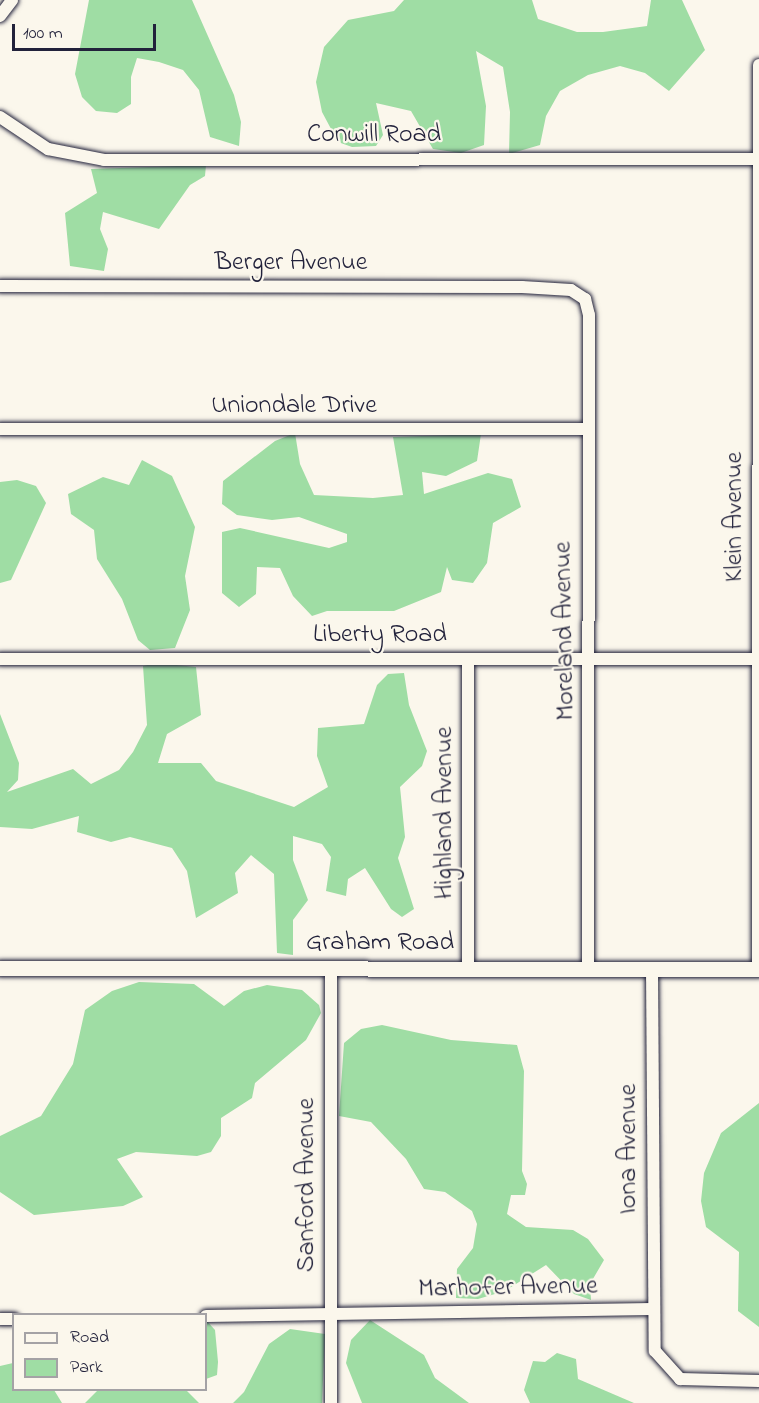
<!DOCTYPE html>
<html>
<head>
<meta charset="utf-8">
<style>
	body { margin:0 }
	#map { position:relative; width:759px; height:1403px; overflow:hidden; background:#fbf7ec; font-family:"Indie Flower",sans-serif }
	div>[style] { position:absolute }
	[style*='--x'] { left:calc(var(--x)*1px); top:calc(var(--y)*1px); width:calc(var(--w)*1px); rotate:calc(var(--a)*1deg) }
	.green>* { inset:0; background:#9fdda4 }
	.roads { filter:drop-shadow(0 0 2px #22223b) drop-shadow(0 0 2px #22223b) }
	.minor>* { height:12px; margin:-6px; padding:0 6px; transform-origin:6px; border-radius:6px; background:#fbf7ec }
	.major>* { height:15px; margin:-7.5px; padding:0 7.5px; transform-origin:7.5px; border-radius:7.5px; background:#fbf7ec }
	span { translate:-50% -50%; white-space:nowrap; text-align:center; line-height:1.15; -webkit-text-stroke:4.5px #fbf7ec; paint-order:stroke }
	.street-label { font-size:26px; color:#22223b }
	.legend { position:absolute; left:12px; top:1313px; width:195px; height:78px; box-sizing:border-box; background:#fbf7ec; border:2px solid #a4a2a5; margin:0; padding:8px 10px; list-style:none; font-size:18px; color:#22223b }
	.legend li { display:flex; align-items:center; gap:12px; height:30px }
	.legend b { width:30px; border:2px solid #a4a2a5 }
	.scale { position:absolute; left:12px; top:24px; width:144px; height:27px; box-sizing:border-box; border:3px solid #22223b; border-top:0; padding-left:8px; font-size:18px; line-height:21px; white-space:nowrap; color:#22223b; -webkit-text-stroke:4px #fbf7ec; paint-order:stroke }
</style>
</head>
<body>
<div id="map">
	<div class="green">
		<i style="clip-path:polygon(89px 0,192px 0,234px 95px,241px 122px,239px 146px,210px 137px,199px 90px,183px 70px,159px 62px,137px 58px,131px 77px,131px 104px,117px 113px,96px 111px,82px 97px,75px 74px)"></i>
		<i style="clip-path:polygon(404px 0,532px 0,538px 19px,577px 32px,603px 32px,647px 26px,651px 0,682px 0,705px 50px,669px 91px,645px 73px,620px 66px,588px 75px,560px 91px,546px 116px,540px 145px,509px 154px,510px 112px,503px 67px,476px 51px,486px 106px,484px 145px,461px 153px,433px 149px,411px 111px,376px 103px,383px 135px,376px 146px,352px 147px,338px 142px,322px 112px,316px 82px,324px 47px,348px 20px,394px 11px)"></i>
		<i style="clip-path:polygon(206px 165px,205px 176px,190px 185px,159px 229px,103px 212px,100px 229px,108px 249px,104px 271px,70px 266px,65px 213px,97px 193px,91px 169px)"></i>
		<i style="clip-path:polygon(295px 433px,300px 464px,314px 495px,373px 498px,403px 495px,393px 437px,481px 434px,477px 461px,446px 476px,422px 472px,424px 494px,488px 473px,512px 479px,521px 507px,493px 523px,487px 563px,473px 583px,452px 580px,447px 567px,441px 592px,394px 611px,327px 611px,312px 616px,293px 596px,280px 568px,257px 567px,256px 594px,239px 607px,222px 593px,222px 532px,240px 528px,329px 548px,347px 542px,347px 534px,299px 517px,272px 520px,237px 515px,222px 504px,223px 481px,275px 441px)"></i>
		<i style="clip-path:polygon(142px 460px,172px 476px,195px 527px,185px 576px,190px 610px,175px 648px,150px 650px,138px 640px,122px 599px,97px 559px,94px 530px,71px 514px,68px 494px,103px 477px,129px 485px)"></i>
		<i style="clip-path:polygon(17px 480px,36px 486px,46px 503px,11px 580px,0 583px,0 482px)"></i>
		<i style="clip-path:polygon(157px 663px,196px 667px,201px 715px,167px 734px,158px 763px,201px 763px,216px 781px,294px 807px,328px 787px,317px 756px,318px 728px,364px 724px,377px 685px,388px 674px,404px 673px,409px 705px,427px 751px,422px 766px,400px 787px,405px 837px,398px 858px,414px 909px,402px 917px,391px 909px,365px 868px,348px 879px,346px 896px,326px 891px,331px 857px,322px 844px,293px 836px,293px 860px,308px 900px,293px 920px,293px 955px,277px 953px,274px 874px,251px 855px,235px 873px,238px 893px,196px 918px,187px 871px,172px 848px,130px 837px,111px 842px,77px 832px,79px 816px,32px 829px,0 827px,0 714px,19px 763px,18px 780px,7px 792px,73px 769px,91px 784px,119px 770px,133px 752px,147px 725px,143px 666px)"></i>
		<i style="clip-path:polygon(139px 982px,194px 984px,224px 1006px,244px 991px,267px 985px,302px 990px,319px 1005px,321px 1013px,306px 1040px,255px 1083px,252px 1098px,221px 1118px,221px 1136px,211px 1152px,197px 1156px,136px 1152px,117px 1159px,143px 1197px,123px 1206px,34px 1215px,0 1192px,0 1136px,41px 1116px,73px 1064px,85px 1010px,112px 991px)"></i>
		<i style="clip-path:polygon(382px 1025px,451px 1040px,517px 1045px,524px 1071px,522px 1171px,527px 1184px,525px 1195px,511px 1195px,507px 1214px,526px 1227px,573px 1230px,588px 1239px,604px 1260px,590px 1284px,591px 1300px,574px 1294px,546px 1265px,505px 1291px,478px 1299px,456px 1298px,457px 1269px,473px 1248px,477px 1224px,472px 1211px,445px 1192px,424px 1189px,406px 1159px,371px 1122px,339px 1116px,344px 1043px,361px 1029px)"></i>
		<i style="clip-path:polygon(759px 1103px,759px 1327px,738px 1311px,739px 1252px,706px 1227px,701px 1201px,704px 1173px,721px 1133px)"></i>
		<i style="clip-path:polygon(206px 1320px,215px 1330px,218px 1362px,217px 1375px,206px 1379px)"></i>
		<i style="clip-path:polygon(370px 1320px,424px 1355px,435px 1378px,469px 1403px,362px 1403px,346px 1363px,351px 1340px)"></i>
		<i style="clip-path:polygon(290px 1329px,325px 1334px,322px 1403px,233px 1403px,244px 1392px,269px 1344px)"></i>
		<i style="clip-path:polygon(557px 1353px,576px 1359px,578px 1379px,634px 1403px,530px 1403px,524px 1390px,533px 1361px,545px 1362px)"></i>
		<i style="clip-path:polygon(13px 1363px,14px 1390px,54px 1390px,62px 1403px,0 1403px,0 1366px)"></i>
		<i style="clip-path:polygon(98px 1390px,186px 1390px,199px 1403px,85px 1403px)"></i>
	</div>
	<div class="roads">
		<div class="minor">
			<i style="--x:0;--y:16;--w:20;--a:-53"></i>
			<i style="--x:0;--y:117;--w:58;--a:33.7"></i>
			<i style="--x:48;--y:149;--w:57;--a:11.1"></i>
			<i style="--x:104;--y:160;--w:655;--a:-0.09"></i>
			<i style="--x:0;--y:286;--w:522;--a:0.11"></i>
			<i style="--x:522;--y:287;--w:49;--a:3.5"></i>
			<i style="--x:571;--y:290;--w:17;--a:33"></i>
			<i style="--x:585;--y:299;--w:16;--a:76"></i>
			<i style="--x:589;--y:315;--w:653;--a:90.09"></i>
			<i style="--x:0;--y:429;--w:588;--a:0"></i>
			<i style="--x:0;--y:659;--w:759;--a:0"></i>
			<i style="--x:468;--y:968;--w:309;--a:-90"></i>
			<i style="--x:652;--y:968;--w:383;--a:89.6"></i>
			<i style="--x:655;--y:1351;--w:38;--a:48"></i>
			<i style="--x:680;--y:1379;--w:79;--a:1.5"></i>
			<i style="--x:758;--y:969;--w:904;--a:-89.94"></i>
			<i style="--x:206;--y:1316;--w:446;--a:-0.9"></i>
			<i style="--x:0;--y:1319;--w:14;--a:0"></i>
			<i style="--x:331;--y:1403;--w:435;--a:-90"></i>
		</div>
		<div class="major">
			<i style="--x:0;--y:968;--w:759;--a:0.08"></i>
		</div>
	</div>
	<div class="street-label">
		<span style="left:374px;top:136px">Conwill Road</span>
		<span style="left:291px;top:264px">Berger Avenue</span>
		<span style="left:294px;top:407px">Uniondale Drive</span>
		<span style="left:736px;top:517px;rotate:-90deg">Klein Avenue</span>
		<span style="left:566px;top:631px;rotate:-91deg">Moreland Avenue</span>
		<span style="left:380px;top:636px">Liberty Road</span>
		<span style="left:446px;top:813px;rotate:-90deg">Highland Avenue</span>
		<span style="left:380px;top:944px">Graham Road</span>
		<span style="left:630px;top:1149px;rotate:-90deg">Iona Avenue</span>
		<span style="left:308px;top:1185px;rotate:-90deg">Sanford Avenue</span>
		<span style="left:508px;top:1289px;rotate:-1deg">Marhofer Avenue</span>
	</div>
	<ul class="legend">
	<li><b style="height:8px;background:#fbf7ec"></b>Road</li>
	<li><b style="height:16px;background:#9fdda4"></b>Park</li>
	</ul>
	<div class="scale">100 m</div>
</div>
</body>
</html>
